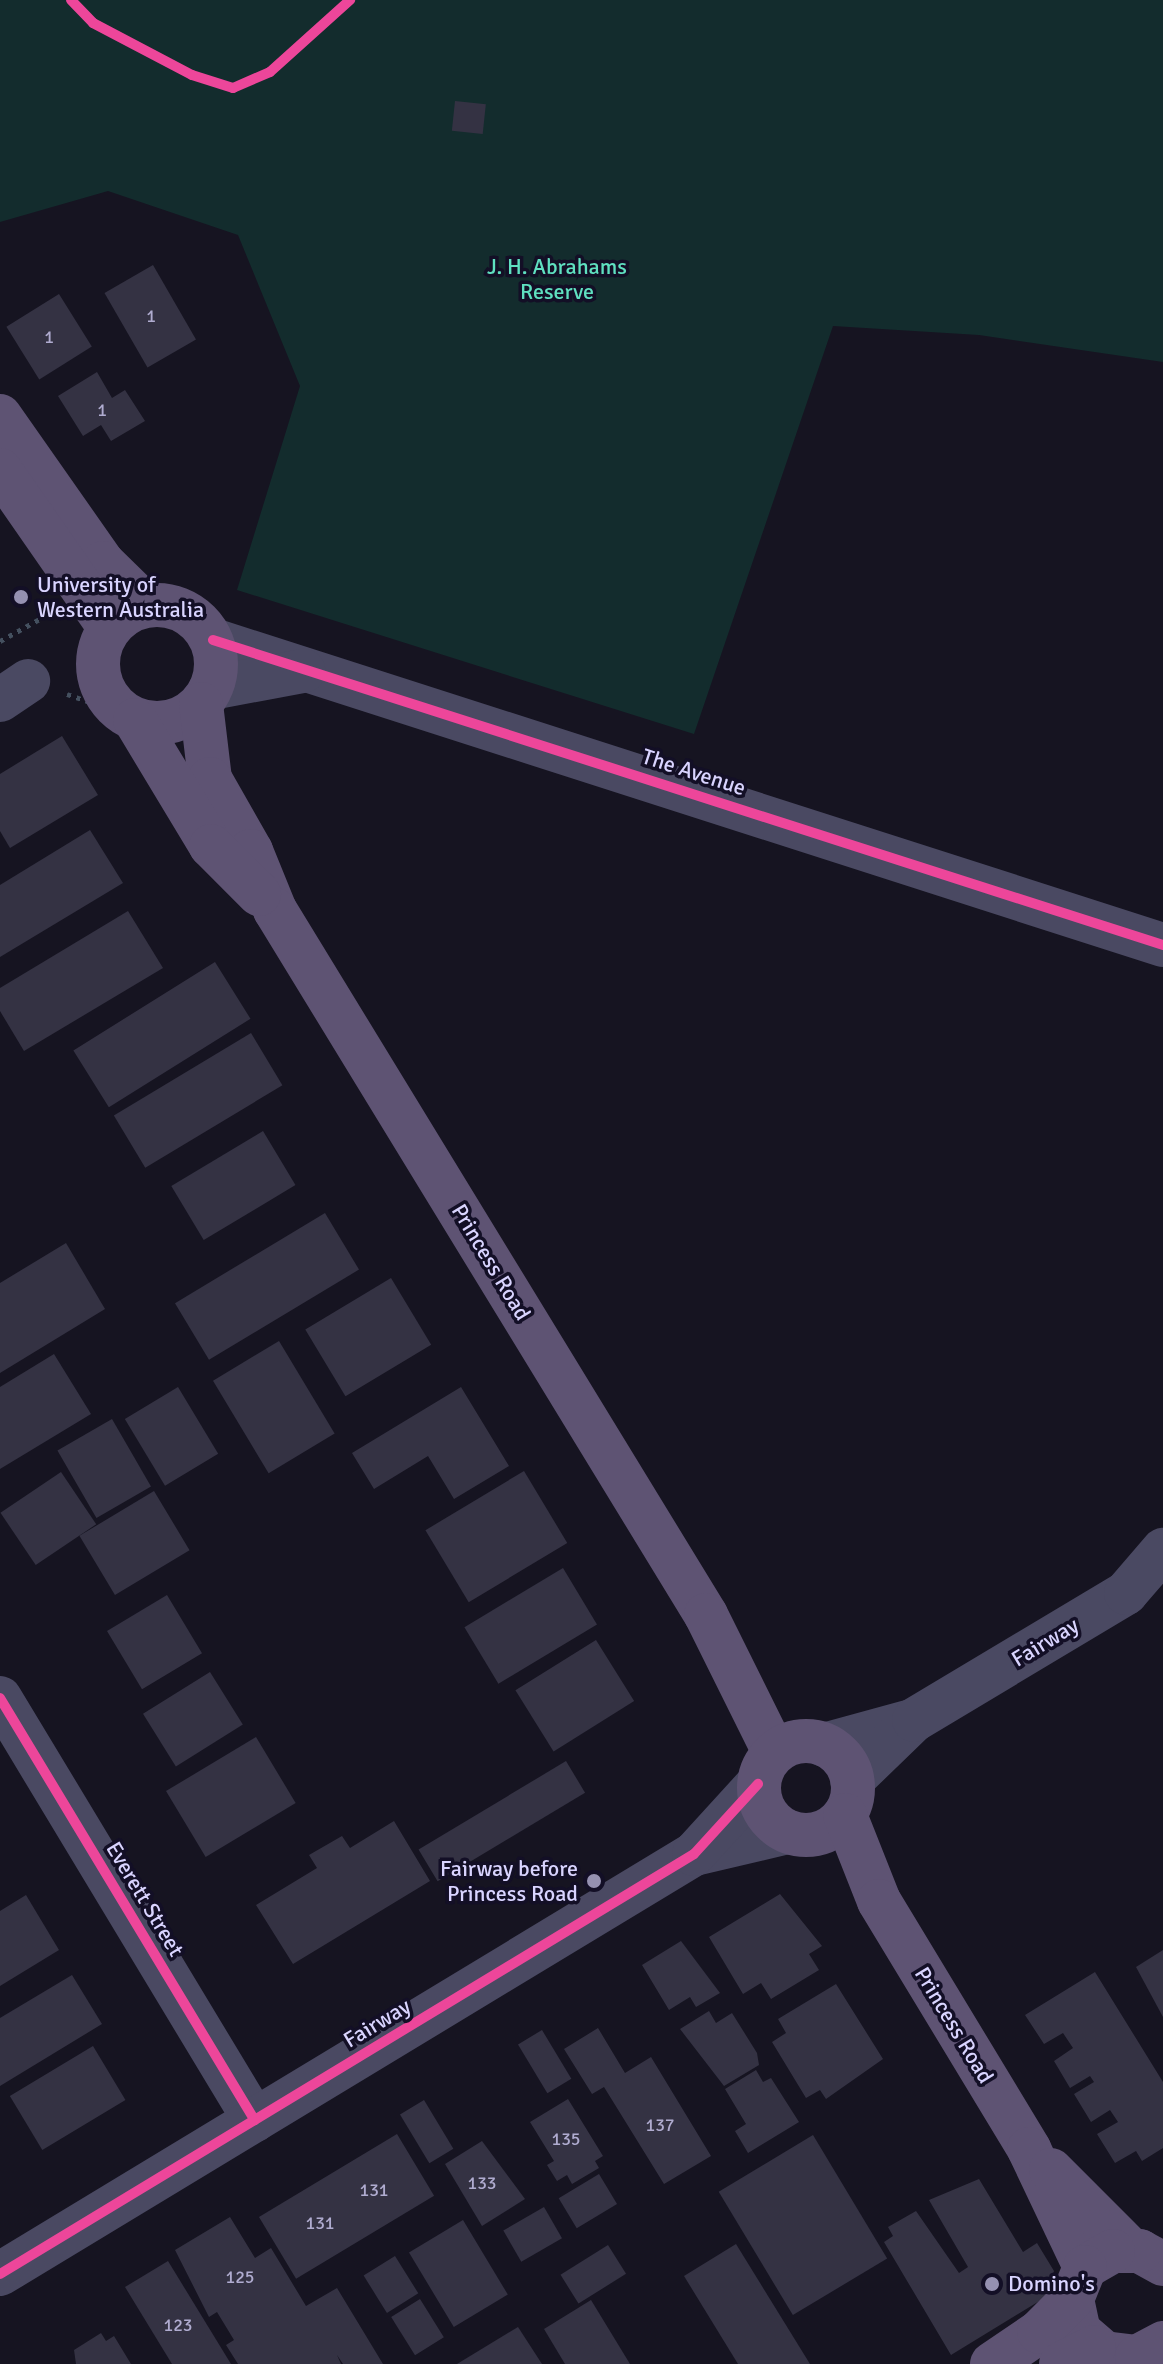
<!DOCTYPE html>
<html>
<head>
<meta charset="utf-8">
<style>
	body { margin:0 }
	#map { position:relative; width:1163px; height:2364px; overflow:hidden; background:#161421; font-family:Signika,sans-serif }
	div>[style] { position:absolute }
	[style*='--x'] { left:calc(var(--x)*1px); top:calc(var(--y)*1px); width:calc(var(--w)*1px); rotate:calc(var(--a)*1deg) }
	.green>* { inset:0; background:#132c2d }
	.building>* { inset:0; background:#343243; transform-origin:0 0 }
	.path>* { height:5px; margin-top:-2.5px; transform-origin:0; background:repeating-linear-gradient(90deg,#44505f 0 4px,transparent 0 10px) }
	.minor>* { height:44px; margin:-22px; padding:0 22px; transform-origin:22px; border-radius:22px; background:#4a4962 }
	.major>* { height:44px; margin:-22px; padding:0 22px; transform-origin:22px; border-radius:22px; background:#5e5373 }
	.major>.ring { margin:-22px; padding:0; box-sizing:content-box; background:none; border:44px solid #5e5373; border-radius:50% }
	.cycleway>* { height:10px; margin:-5px; padding:0 5px; transform-origin:5px; border-radius:5px; background:#ed469a }
	.dots>* { width:22px; height:22px; translate:-50% -50%; box-sizing:border-box; border:4px solid #130f26; border-radius:50% }
	span { translate:-50% -50%; white-space:nowrap; text-align:center; line-height:1.15; -webkit-text-stroke:7px #130f26; paint-order:stroke }
	.number-label { font-size:18px; color:#b0acd0 }
	.number-label span { -webkit-text-stroke-width:0 }
	.park-label { font-size:22px; color:#5fe0c0 }
	.poi-label { font-size:22px; color:#d9d4ff }
	.left { translate:0 -50%; text-align:left }
	.right { translate:-100% -50%; text-align:right }
	.street-label { font-size:22px; color:#d9d4ff }
</style>
</head>
<body>
<div id="map">
	<div class="green">
		<i style="clip-path:polygon(0 0,1163px 0,1163px 362px,979px 335px,833px 326px,694px 734px,237px 590px,300px 386px,238px 235px,108px 191px,0 222px)"></i>
	</div>
	<div class="building">
		<i style="left:455px;top:101px;width:31px;height:30px;rotate:6deg"></i>
		<i style="left:153px;top:265px;width:86px;height:56px;rotate:60deg"></i>
		<i style="left:59px;top:294px;width:62px;height:62px;rotate:58deg"></i>
		<i style="clip-path:polygon(97px 372px,112px 398px,125px 390px,145px 421px,111px 441px,101px 425px,83px 436px,58px 396px)"></i>
		<i style="clip-path:polygon(62px 736px,98px 795px,10px 848px,0 831px,0 774px)"></i>
		<i style="clip-path:polygon(90px 830px,123px 883px,0 957px,0 885px)"></i>
		<i style="clip-path:polygon(128px 911px,163px 968px,24px 1051px,0 1011px,0 988px)"></i>
		<i style="left:215px;top:962px;width:67px;height:167px;rotate:58deg"></i>
		<i style="left:251px;top:1033px;width:61px;height:160px;rotate:59deg"></i>
		<i style="left:263px;top:1131px;width:63px;height:107px;rotate:59deg"></i>
		<i style="left:325px;top:1213px;width:66px;height:175px;rotate:59deg"></i>
		<i style="clip-path:polygon(66px 1243px,105px 1309px,0 1373px,0 1283px)"></i>
		<i style="left:391px;top:1278px;width:78px;height:100px;rotate:59deg"></i>
		<i style="left:279px;top:1341px;width:108px;height:77px;rotate:59deg"></i>
		<i style="clip-path:polygon(54px 1354px,91px 1414px,0 1469px,0 1387px)"></i>
		<i style="left:178px;top:1387px;width:78px;height:62px;rotate:59deg"></i>
		<i style="clip-path:polygon(461px 1387px,509px 1466px,454px 1499px,428px 1456px,374px 1489px,352px 1453px)"></i>
		<i style="left:112px;top:1419px;width:78px;height:63px;rotate:60deg"></i>
		<i style="left:524px;top:1471px;width:84px;height:115px;rotate:59deg"></i>
		<i style="left:61px;top:1472px;width:63px;height:73px;rotate:56deg"></i>
		<i style="left:154px;top:1491px;width:69px;height:87px;rotate:59deg"></i>
		<i style="left:563px;top:1568px;width:66px;height:115px;rotate:59deg"></i>
		<i style="left:167px;top:1595px;width:68px;height:70px;rotate:59deg"></i>
		<i style="left:596px;top:1640px;width:72px;height:95px;rotate:58deg"></i>
		<i style="left:210px;top:1672px;width:62px;height:79px;rotate:58deg"></i>
		<i style="left:256px;top:1737px;width:77px;height:105px;rotate:59deg"></i>
		<i style="left:566px;top:1761px;width:37px;height:172px;rotate:59deg"></i>
		<i style="clip-path:polygon(394px 1821px,430px 1881px,293px 1964px,256px 1905px,317px 1868px,309px 1855px,342px 1836px,350px 1848px)"></i>
		<i style="clip-path:polygon(780px 1894px,822px 1946px,809px 1954px,819px 1970px,771px 1999px,761px 1983px,743px 1994px,709px 1937px)"></i>
		<i style="clip-path:polygon(26px 1895px,59px 1950px,0 1986px,0 1911px)"></i>
		<i style="clip-path:polygon(681px 1941px,720px 1993px,696px 2007px,690px 1997px,669px 2010px,642px 1965px)"></i>
		<i style="clip-path:polygon(1163px 1950px,1163px 2017px,1136px 1967px)"></i>
		<i style="clip-path:polygon(1095px 1972px,1163px 2082px,1163px 2148px,1142px 2161px,1136px 2151px,1115px 2163px,1097px 2134px,1118px 2122px,1110px 2110px,1091px 2122px,1074px 2094px,1094px 2082px,1090px 2076px,1070px 2088px,1054px 2061px,1073px 2048px,1063px 2033px,1044px 2044px,1025px 2015px)"></i>
		<i style="clip-path:polygon(72px 1975px,102px 2024px,0 2086px,0 2018px)"></i>
		<i style="clip-path:polygon(836px 1984px,883px 2059px,826px 2099px,820px 2090px,806px 2098px,772px 2042px,786px 2033px,778px 2019px)"></i>
		<i style="clip-path:polygon(709px 2011px,716px 2023px,732px 2013px,757px 2053px,759px 2065px,724px 2086px,680px 2029px)"></i>
		<i style="clip-path:polygon(598px 2028px,625px 2073px,651px 2057px,711px 2156px,664px 2184px,604px 2087px,592px 2094px,564px 2049px)"></i>
		<i style="left:542px;top:2030px;width:57px;height:28px;rotate:59deg"></i>
		<i style="left:93px;top:2046px;width:63px;height:97px;rotate:59deg"></i>
		<i style="clip-path:polygon(756px 2070px,763px 2082px,771px 2078px,799px 2122px,748px 2153px,735px 2131px,746px 2124px,725px 2089px)"></i>
		<i style="clip-path:polygon(568px 2099px,603px 2156px,595px 2161px,599px 2168px,572px 2184px,567px 2175px,557px 2181px,547px 2165px,554px 2161px,530px 2122px)"></i>
		<i style="left:424px;top:2100px;width:57px;height:28px;rotate:59deg"></i>
		<i style="left:397px;top:2134px;width:72px;height:161px;rotate:59deg"></i>
		<i style="left:813px;top:2135px;width:144px;height:110px;rotate:59deg"></i>
		<i style="clip-path:polygon(482px 2141px,525px 2199px,482px 2226px,445px 2164px)"></i>
		<i style="left:599px;top:2174px;width:35px;height:47px;rotate:59deg"></i>
		<i style="clip-path:polygon(979px 2179px,1023px 2252px,1037px 2243px,1054px 2271px,1046px 2297px,951px 2355px,884px 2242px,893px 2236px,888px 2227px,916px 2211px,959px 2273px,968px 2267px,929px 2200px)"></i>
		<i style="left:544px;top:2207px;width:36px;height:47px;rotate:60deg"></i>
		<i style="clip-path:polygon(230px 2217px,255px 2258px,271px 2248px,306px 2306px,337px 2288px,383px 2364px,343px 2364px,337px 2355px,341px 2364px,238px 2364px,226px 2345px,234px 2340px,217px 2312px,209px 2317px,175px 2250px)"></i>
		<i style="left:463px;top:2220px;width:87px;height:63px;rotate:59deg"></i>
		<i style="clip-path:polygon(736px 2244px,810px 2364px,738px 2364px,684px 2276px)"></i>
		<i style="left:608px;top:2245px;width:34px;height:56px;rotate:58deg"></i>
		<i style="left:395px;top:2256px;width:44px;height:37px;rotate:58deg"></i>
		<i style="clip-path:polygon(168px 2261px,231px 2364px,172px 2364px,125px 2287px)"></i>
		<i style="left:420px;top:2299px;width:45px;height:34px;rotate:58deg"></i>
		<i style="clip-path:polygon(591px 2300px,630px 2364px,565px 2364px,544px 2329px)"></i>
		<i style="clip-path:polygon(518px 2327px,542px 2364px,457px 2364px)"></i>
		<i style="clip-path:polygon(101px 2333px,106px 2341px,114px 2336px,131px 2364px,76px 2364px,74px 2350px)"></i>
	</div>
	<div class="path">
		<i style="--x:0;--y:641;--w:60;--a:-29.1"></i>
		<i style="--x:67;--y:694;--w:34;--a:19"></i>
	</div>
	<div class="minor">
		<i style="--x:213;--y:640;--w:998;--a:17.8"></i>
		<i style="--x:211;--y:688;--w:94;--a:-10.5"></i>
		<i style="--x:0;--y:700;--w:34;--a:-34"></i>
		<i style="--x:0;--y:1698;--w:493;--a:58.9"></i>
		<i style="--x:824;--y:1745;--w:87;--a:-15.3"></i>
		<i style="--x:852;--y:1780;--w:86;--a:-44.1"></i>
		<i style="--x:914;--y:1720;--w:247;--a:-30.9"></i>
		<i style="--x:1126;--y:1593;--w:57;--a:-49.3"></i>
		<i style="--x:694;--y:1854;--w:97;--a:-13.2"></i>
		<i style="--x:0;--y:2274;--w:811;--a:-31.18"></i>
		<i style="--x:694;--y:1854;--w:95;--a:-47.6"></i>
	</div>
	<div class="major">
		<i style="--x:0;--y:416;--w:179;--a:55"></i>
		<i style="--x:103;--y:563;--w:60;--a:44.3"></i>
		<i style="--x:0;--y:470;--w:191;--a:55.2"></i>
		<i class="ring" style="left:98px;top:605px;width:74px;height:74px"></i>
		<i style="--x:201;--y:704;--w:76;--a:83.2"></i>
		<i style="--x:210;--y:779;--w:83;--a:60.3"></i>
		<i style="--x:251;--y:851;--w:64;--a:67.9"></i>
		<i style="--x:275;--y:910;--w:826;--a:58.56"></i>
		<i style="--x:706;--y:1615;--w:153;--a:63.6"></i>
		<i style="--x:135;--y:720;--w:147;--a:58.9"></i>
		<i style="--x:211;--y:846;--w:68;--a:45"></i>
		<i class="ring" style="left:759px;top:1741px;width:50px;height:50px"></i>
		<i style="--x:845;--y:1815;--w:92;--a:68.4"></i>
		<i style="--x:879;--y:1901;--w:290;--a:58.8"></i>
		<i style="--x:1029;--y:2149;--w:131;--a:64.6"></i>
		<i style="--x:1051;--y:2170;--w:112;--a:45"></i>
		<i style="--x:1163;--y:2264;--w:26;--a:-151"></i>
		<i style="--x:1140;--y:2251;--w:27;--a:180"></i>
		<i style="--x:1113;--y:2251;--w:32;--a:150"></i>
		<i style="--x:1085;--y:2267;--w:35;--a:112"></i>
		<i style="--x:1072;--y:2299;--w:33;--a:78"></i>
		<i style="--x:1079;--y:2331;--w:33;--a:41"></i>
		<i style="--x:1104;--y:2353;--w:33;--a:7"></i>
		<i style="--x:1137;--y:2357;--w:30;--a:-28"></i>
		<i style="--x:992;--y:2364;--w:57;--a:-34.2"></i>
		<i style="--x:1039;--y:2332;--w:47;--a:-45"></i>
		<i style="--x:1061;--y:2364;--w:37;--a:-27"></i>
	</div>
	<div class="cycleway">
		<i style="--x:71;--y:0;--w:32;--a:46"></i>
		<i style="--x:93;--y:23;--w:112;--a:27.7"></i>
		<i style="--x:192;--y:75;--w:43;--a:17.6"></i>
		<i style="--x:233;--y:88;--w:40;--a:-23.4"></i>
		<i style="--x:270;--y:72;--w:108;--a:-42"></i>
		<i style="--x:213;--y:640;--w:998;--a:17.8"></i>
		<i style="--x:0;--y:1698;--w:493;--a:58.9"></i>
		<i style="--x:0;--y:2274;--w:811;--a:-31.18"></i>
		<i style="--x:694;--y:1854;--w:95;--a:-47.6"></i>
	</div>
	<div class="dots">
		<i style="left:21px;top:597px;background:#9591b1"></i>
		<i style="left:594px;top:1881px;background:#9591b1"></i>
		<i style="left:992px;top:2284px;background:#9591b1"></i>
	</div>
	<div class="number-label">
		<span style="left:151px;top:316px">1</span>
		<span style="left:49px;top:337px">1</span>
		<span style="left:102px;top:410px">1</span>
		<span style="left:660px;top:2125px">137</span>
		<span style="left:566px;top:2139px">135</span>
		<span style="left:482px;top:2183px">133</span>
		<span style="left:374px;top:2190px">131</span>
		<span style="left:320px;top:2223px">131</span>
		<span style="left:240px;top:2277px">125</span>
		<span style="left:178px;top:2325px">123</span>
	</div>
	<div class="park-label">
		<span style="left:557px;top:279px">J. H. Abrahams<br>Reserve</span>
	</div>
	<div class="poi-label">
		<span class="left" style="left:37px;top:597px">University of<br>Western Australia</span>
		<span class="right" style="left:578px;top:1881px">Fairway before<br>Princess Road</span>
		<span class="left" style="left:1008px;top:2284px">Domino's</span>
	</div>
	<div class="street-label">
		<span style="left:694px;top:772px;rotate:18deg">The Avenue</span>
		<span style="left:491px;top:1262px;rotate:59deg">Princess Road</span>
		<span style="left:1045px;top:1642px;rotate:-31deg">Fairway</span>
		<span style="left:145px;top:1899px;rotate:59deg">Everett Street</span>
		<span style="left:377px;top:2023px;rotate:-31deg">Fairway</span>
		<span style="left:954px;top:2025px;rotate:59deg">Princess Road</span>
	</div>
</div>
</body>
</html>
